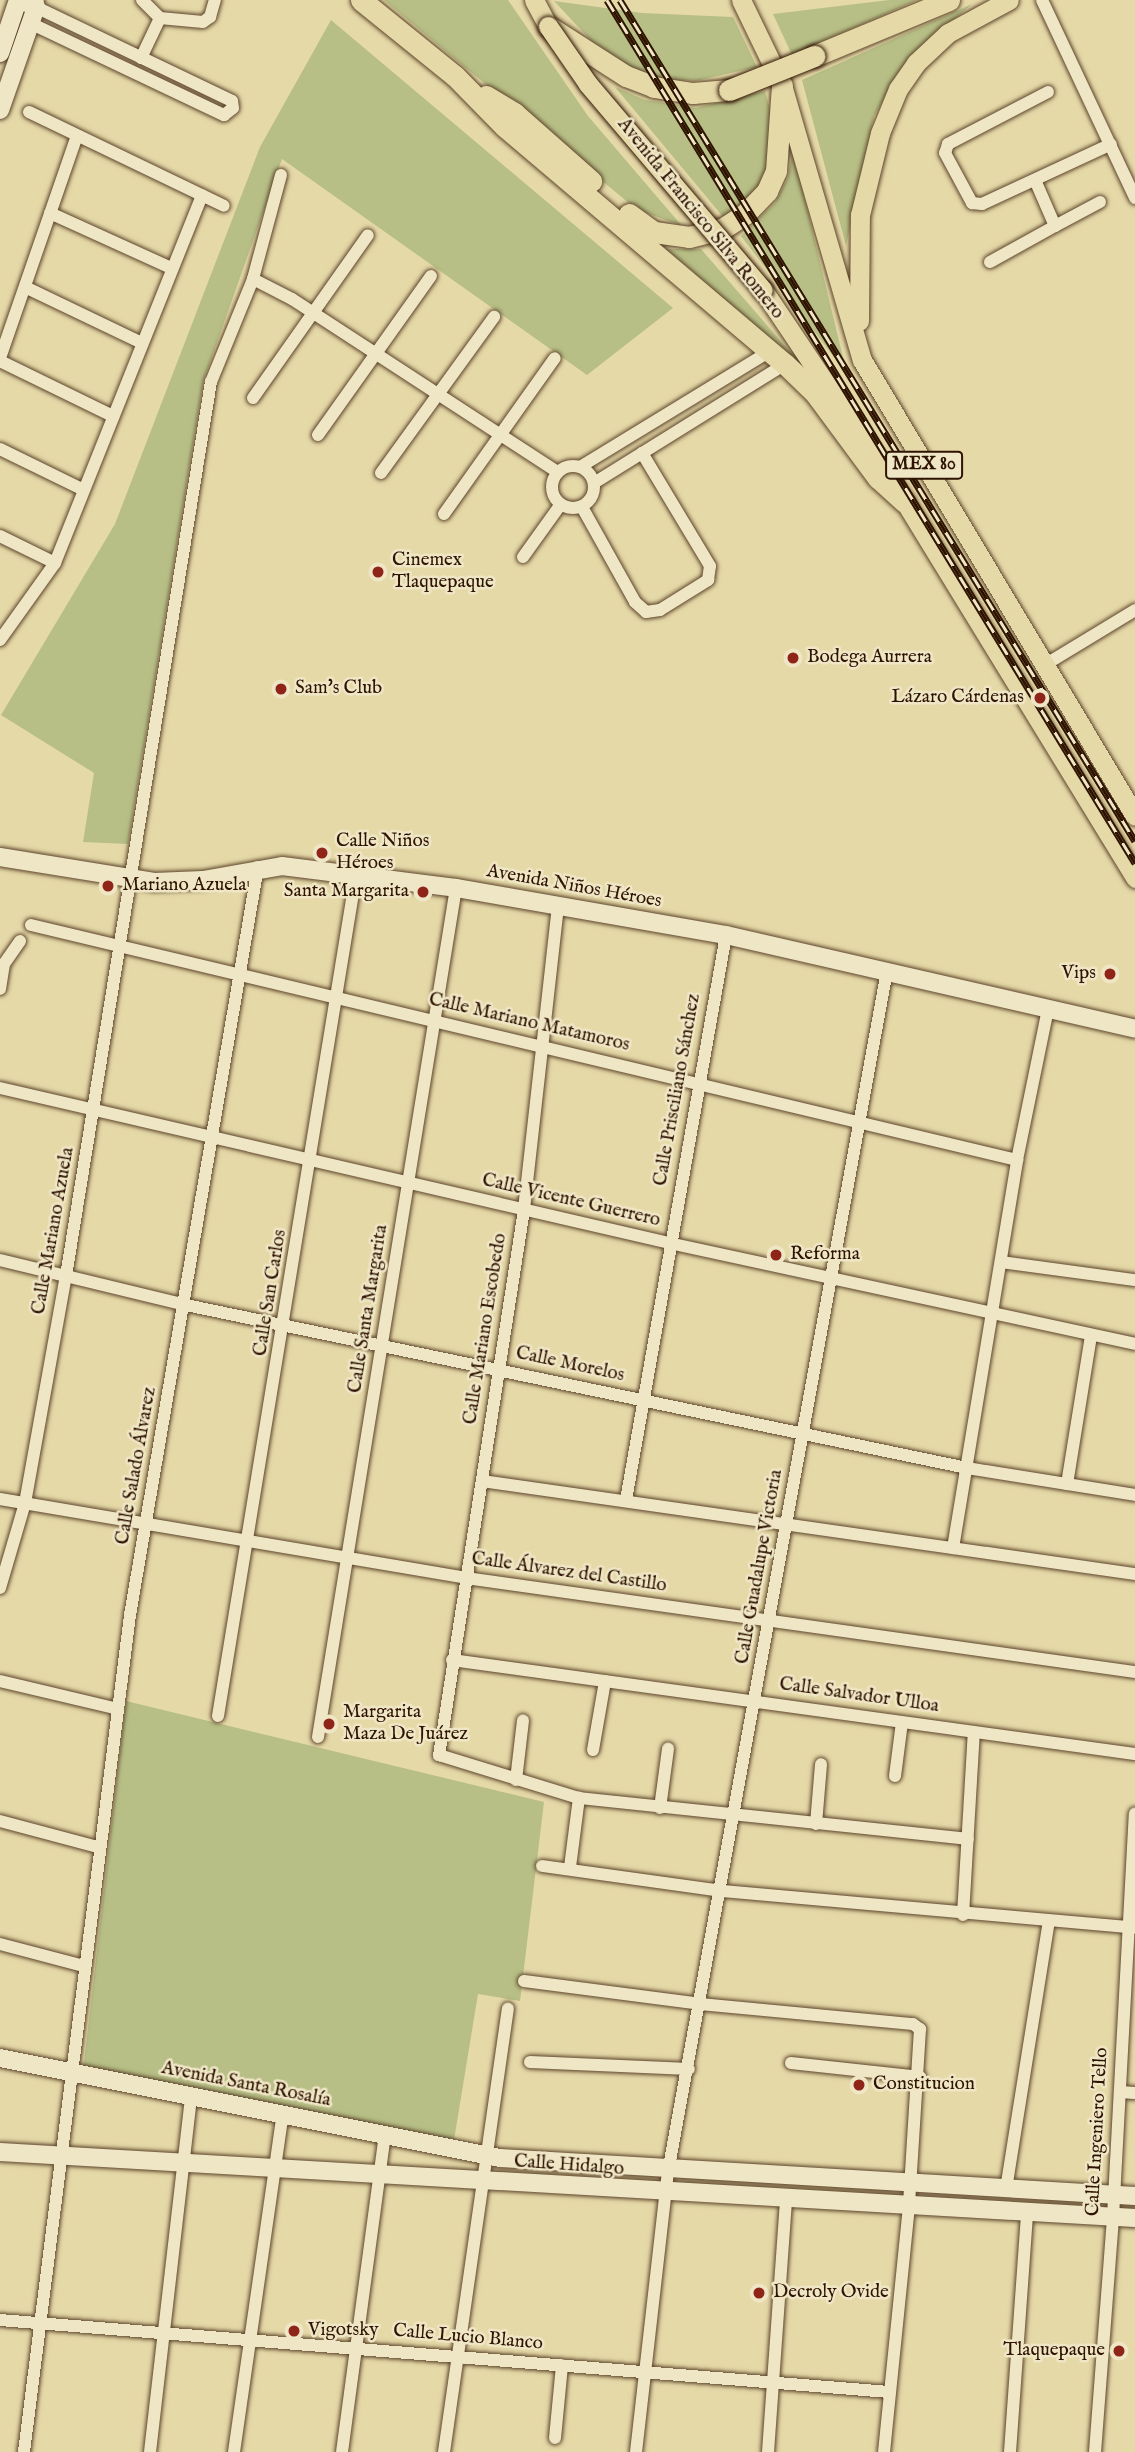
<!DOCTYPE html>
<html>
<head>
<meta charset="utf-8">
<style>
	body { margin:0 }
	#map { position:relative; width:1135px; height:2452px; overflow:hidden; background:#e6d9a8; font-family:"IM FELL English",serif }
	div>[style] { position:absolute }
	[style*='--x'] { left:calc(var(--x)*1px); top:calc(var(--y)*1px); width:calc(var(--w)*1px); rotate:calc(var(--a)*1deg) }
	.green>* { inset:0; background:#b7bf86 }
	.roads { filter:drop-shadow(0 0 2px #5c442a) drop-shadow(0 0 2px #5c442a) }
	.street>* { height:12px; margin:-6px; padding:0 6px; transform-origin:6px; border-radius:6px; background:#efe6c6 }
	.street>.ring { margin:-6px; padding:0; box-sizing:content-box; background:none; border:12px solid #efe6c6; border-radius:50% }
	.secondary>* { height:18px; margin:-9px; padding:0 9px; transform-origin:9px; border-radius:9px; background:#efe6c6 }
	.primary>* { height:19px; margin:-9.5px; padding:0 9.5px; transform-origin:9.5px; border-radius:9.5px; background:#e6d9a8 }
	.highway>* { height:21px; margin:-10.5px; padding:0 10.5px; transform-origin:10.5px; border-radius:10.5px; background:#e6d9a8 }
	.rail>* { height:7px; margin-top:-3.5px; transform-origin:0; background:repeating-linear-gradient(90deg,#efe6c6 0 13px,#2e1300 0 26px); box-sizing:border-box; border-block:2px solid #2e1300 }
	.bridges { filter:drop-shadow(0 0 2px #2e1300) drop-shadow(0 0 2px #2e1300) }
	.primary-bridge>* { height:19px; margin:-9.5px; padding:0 9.5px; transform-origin:9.5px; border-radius:9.5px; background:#e6d9a8 }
	.highway-bridge>* { height:21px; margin:-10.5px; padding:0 10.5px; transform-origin:10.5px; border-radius:10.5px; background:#e6d9a8 }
	.dots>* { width:19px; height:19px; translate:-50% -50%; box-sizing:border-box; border:4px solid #efe6c6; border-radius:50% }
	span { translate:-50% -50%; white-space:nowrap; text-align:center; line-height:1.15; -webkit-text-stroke:5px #efe6c6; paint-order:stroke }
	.shield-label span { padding:2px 5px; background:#efe6c6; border:2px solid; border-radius:5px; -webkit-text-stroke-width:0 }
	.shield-label { font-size:18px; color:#2e1300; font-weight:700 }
	.street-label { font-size:19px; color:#2e1300 }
	.poi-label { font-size:19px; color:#2e1300 }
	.left { translate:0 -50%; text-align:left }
	.right { translate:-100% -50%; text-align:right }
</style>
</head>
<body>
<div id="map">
	<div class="green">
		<i style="clip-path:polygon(384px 0,508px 0,588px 116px,682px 226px,636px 209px)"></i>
		<i style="clip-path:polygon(889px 0,917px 0,792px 55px,773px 14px)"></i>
		<i style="clip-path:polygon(554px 1px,642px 13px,733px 17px,757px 67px,696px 81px,663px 79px,631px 69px,596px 46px)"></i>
		<i style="clip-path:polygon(972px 4px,907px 61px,874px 116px,846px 246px,802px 80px)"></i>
		<i style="clip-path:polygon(331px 20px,673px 308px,587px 375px,282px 159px,203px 382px,128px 844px,83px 842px,94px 773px,1px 715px,115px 524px,260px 147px)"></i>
		<i style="clip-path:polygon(615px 87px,645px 100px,696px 108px,765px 91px,773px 120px,767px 172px,751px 198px,724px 218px)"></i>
		<i style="clip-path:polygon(793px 150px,847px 374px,741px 236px,775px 203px,788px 177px)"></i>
		<i style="clip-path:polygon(661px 249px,701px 249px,818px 384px)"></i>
		<i style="clip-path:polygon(126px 1701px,544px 1802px,520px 2001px,478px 1994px,454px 2140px,83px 2071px)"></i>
	</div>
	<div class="roads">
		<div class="street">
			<i style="--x:142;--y:0;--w:25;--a:45"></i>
			<i style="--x:1042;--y:0;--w:219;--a:64.8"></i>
			<i style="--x:30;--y:23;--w:215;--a:25.4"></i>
			<i style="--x:224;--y:115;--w:11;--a:-38"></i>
			<i style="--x:233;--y:108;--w:7;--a:-98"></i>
			<i style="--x:232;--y:101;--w:217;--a:-154.4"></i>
			<i style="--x:36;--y:7;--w:7;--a:-74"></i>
			<i style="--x:141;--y:58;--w:44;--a:-64.6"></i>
			<i style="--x:160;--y:18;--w:43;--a:5.3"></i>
			<i style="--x:203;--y:22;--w:9;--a:-36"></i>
			<i style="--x:210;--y:17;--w:18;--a:-74"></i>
			<i style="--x:1048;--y:92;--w:113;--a:152.5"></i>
			<i style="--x:948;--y:144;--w:9;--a:108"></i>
			<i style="--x:945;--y:153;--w:57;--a:61.6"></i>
			<i style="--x:972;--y:203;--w:10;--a:6"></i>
			<i style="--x:982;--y:204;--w:142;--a:-24.9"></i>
			<i style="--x:29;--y:112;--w:216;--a:25.7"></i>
			<i style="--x:281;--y:175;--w:108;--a:105.1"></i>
			<i style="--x:253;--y:279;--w:44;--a:27.1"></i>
			<i style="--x:292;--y:299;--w:316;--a:33.1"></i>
			<i style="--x:50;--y:213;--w:133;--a:24.4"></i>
			<i style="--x:1055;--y:226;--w:51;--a:-28.1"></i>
			<i style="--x:990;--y:262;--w:74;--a:-29"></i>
			<i style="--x:1055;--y:226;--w:50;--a:-113.5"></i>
			<i style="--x:25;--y:287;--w:127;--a:25.6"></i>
			<i style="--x:0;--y:358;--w:235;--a:-70.9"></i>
			<i style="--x:0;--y:361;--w:126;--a:26"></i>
			<i style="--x:253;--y:398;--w:199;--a:-54.8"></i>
			<i style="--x:318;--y:435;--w:195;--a:-54.6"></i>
			<i style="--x:0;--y:449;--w:93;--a:26"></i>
			<i class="ring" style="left:552px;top:466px;width:30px;height:30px"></i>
			<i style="--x:580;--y:467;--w:223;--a:-31.4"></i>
			<i style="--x:381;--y:473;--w:193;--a:-54.1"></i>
			<i style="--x:594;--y:483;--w:225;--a:-31.9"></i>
			<i style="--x:582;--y:507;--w:109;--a:60.8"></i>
			<i style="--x:635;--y:602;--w:15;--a:42"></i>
			<i style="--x:646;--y:612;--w:14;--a:-8"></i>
			<i style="--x:660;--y:610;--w:57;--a:-32"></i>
			<i style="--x:708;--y:580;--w:14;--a:-82"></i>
			<i style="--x:710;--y:566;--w:132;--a:-121"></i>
			<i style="--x:444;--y:514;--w:191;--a:-54.6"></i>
			<i style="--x:0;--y:536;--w:61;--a:26.1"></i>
			<i style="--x:523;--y:557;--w:65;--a:-54.4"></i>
			<i style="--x:0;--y:640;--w:95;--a:-54.5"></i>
			<i style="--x:55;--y:563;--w:396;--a:-68.2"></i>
			<i style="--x:1043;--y:666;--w:108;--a:-31.3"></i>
			<i style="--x:558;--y:906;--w:306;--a:96.4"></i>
			<i style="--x:524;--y:1210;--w:552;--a:98.86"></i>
			<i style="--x:439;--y:1755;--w:146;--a:17.1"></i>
			<i style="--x:579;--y:1798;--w:391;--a:6"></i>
			<i style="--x:31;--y:925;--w:1014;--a:13.41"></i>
			<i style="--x:0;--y:989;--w:25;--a:-81"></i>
			<i style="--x:4;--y:964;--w:28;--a:-55"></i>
			<i style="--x:0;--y:1088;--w:687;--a:13.04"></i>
			<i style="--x:669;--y:1243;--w:477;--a:12.2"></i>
			<i style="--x:0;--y:1260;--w:191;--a:13.6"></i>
			<i style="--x:186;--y:1305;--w:798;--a:11.79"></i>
			<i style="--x:967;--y:1468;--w:170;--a:9.1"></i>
			<i style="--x:1001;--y:1262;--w:135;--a:7.7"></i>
			<i style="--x:482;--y:1481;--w:660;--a:8.11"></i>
			<i style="--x:1067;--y:1484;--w:151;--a:-80.8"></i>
			<i style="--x:0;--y:1499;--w:473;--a:9.6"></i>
			<i style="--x:466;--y:1578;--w:676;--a:8"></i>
			<i style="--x:626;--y:1500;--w:574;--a:-79.96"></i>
			<i style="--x:953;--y:1548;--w:393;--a:-80.6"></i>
			<i style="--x:1017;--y:1160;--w:154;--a:-78.4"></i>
			<i style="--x:0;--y:1588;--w:89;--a:-73.6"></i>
			<i style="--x:25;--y:1503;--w:231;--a:-79.8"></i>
			<i style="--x:66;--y:1276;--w:906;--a:-80.79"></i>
			<i style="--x:211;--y:382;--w:111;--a:-67.8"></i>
			<i style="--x:452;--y:1660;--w:689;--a:7.84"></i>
			<i style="--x:0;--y:1681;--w:121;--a:13.3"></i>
			<i style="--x:218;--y:1716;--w:852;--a:-80.68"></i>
			<i style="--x:318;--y:1737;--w:860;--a:-80.77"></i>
			<i style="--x:593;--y:1750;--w:70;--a:-80.1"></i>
			<i style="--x:895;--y:1776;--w:54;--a:-82.6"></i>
			<i style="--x:516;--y:1780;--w:60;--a:-83.3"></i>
			<i style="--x:660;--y:1808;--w:60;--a:-82.3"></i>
			<i style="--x:0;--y:1821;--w:101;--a:14.9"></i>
			<i style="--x:816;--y:1824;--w:60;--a:-85.2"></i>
			<i style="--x:542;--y:1866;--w:183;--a:7.9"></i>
			<i style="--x:723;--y:1891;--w:414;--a:5.1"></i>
			<i style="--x:570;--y:1867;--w:70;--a:-82.6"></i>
			<i style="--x:963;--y:1915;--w:183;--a:-86.6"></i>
			<i style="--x:0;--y:1944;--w:87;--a:14.7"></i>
			<i style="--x:524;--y:1981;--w:177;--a:7.4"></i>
			<i style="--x:700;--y:2004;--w:214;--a:5.4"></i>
			<i style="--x:913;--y:2024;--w:9;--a:36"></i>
			<i style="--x:920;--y:2029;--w:177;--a:93.6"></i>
			<i style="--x:909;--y:2206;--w:247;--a:95.8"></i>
			<i style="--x:530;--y:2062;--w:159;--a:2.5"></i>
			<i style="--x:791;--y:2063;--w:130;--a:6.2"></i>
			<i style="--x:1120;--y:2092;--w:15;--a:4"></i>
			<i style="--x:1006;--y:2189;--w:270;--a:-80.9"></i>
			<i style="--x:0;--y:2320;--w:893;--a:4.63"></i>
			<i style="--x:555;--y:2438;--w:73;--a:-84.5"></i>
			<i style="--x:24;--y:2452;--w:844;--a:-82.78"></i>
			<i style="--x:130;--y:1615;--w:759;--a:-80.29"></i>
			<i style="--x:150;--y:2452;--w:359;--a:-83.4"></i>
			<i style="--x:234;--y:2452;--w:342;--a:-81.8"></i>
			<i style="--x:342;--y:2452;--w:322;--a:-82.3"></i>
			<i style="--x:444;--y:2452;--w:448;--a:-81.8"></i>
			<i style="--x:636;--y:2452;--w:282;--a:-83.5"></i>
			<i style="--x:668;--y:2172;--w:1222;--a:-79.67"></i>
			<i style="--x:768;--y:2452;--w:253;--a:-85.9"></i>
			<i style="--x:1010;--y:2452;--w:240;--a:-85.9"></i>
			<i style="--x:1095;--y:2452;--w:236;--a:-85.6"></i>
			<i style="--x:1113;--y:2217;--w:404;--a:-86.9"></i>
		</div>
		<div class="secondary">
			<i style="--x:0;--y:53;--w:56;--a:-71.2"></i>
			<i style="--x:0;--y:110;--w:109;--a:-70.7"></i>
			<i style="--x:36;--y:7;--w:17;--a:-155"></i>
			<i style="--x:0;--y:857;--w:156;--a:9.2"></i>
			<i style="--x:154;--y:882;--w:49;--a:-2.3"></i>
			<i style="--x:203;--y:880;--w:80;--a:-10"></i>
			<i style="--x:282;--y:866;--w:175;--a:7.2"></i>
			<i style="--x:456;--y:888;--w:274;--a:9.9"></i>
			<i style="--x:726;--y:935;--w:420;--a:12.9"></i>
			<i style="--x:0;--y:2058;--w:510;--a:11.31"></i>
			<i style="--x:500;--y:2158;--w:636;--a:3.42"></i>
			<i style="--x:0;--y:2152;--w:1137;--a:3.33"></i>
		</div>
		<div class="primary">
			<i style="--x:534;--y:0;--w:30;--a:62"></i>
			<i style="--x:741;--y:0;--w:94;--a:64.2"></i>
			<i style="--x:782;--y:85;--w:286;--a:73.8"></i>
			<i style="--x:862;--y:360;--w:531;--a:59.09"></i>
			<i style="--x:763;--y:290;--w:255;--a:56.2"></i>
			<i style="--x:905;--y:502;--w:441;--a:58.5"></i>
			<i style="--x:859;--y:321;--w:106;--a:-89.5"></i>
			<i style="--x:860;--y:215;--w:84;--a:-76.3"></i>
			<i style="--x:880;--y:133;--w:48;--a:-67.8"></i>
			<i style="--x:898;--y:89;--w:32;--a:-55"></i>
			<i style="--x:916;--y:63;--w:44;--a:-43.2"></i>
			<i style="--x:948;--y:33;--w:69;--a:-28.4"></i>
		</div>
		<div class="highway">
			<i style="--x:361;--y:0;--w:121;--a:39"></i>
			<i style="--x:455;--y:76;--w:70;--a:45.6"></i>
			<i style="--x:504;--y:126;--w:368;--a:40.3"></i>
			<i style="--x:785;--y:364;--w:42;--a:44"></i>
			<i style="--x:815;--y:393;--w:106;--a:53.5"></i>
			<i style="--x:878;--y:478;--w:36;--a:42"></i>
			<i style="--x:548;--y:26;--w:93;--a:32.7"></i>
			<i style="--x:626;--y:76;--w:30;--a:21"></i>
			<i style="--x:654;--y:87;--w:39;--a:9"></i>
			<i style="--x:693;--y:93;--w:36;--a:-5"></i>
			<i style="--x:814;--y:56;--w:146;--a:-22.5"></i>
			<i style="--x:486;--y:96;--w:33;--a:31"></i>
			<i style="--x:514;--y:113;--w:103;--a:41.4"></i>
			<i style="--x:629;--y:214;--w:31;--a:36"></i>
			<i style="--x:654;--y:232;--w:35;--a:8"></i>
			<i style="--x:689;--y:237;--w:34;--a:-14"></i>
			<i style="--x:722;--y:229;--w:27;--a:-33"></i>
			<i style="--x:745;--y:214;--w:32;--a:-46"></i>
			<i style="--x:767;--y:191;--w:22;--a:-66"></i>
			<i style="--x:776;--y:171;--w:86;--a:-86"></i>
		</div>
	</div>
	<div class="rail">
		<i style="--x:607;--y:0;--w:1012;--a:58.54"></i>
		<i style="--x:620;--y:0;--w:986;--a:58.52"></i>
	</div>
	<div class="bridges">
		<div class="primary-bridge">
			<i style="--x:548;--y:26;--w:70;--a:55.4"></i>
			<i style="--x:588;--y:84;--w:270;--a:49.7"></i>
		</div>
		<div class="highway-bridge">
			<i style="--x:729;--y:90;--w:92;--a:-21.8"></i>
		</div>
	</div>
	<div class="dots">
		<i style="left:378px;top:572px;background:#8f2418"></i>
		<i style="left:793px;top:658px;background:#8f2418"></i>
		<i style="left:281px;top:689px;background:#8f2418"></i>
		<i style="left:1040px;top:698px;background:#8f2418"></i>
		<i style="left:322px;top:853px;background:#8f2418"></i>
		<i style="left:108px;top:886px;background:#8f2418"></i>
		<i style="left:423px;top:892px;background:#8f2418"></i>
		<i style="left:1110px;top:974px;background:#8f2418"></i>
		<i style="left:776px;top:1255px;background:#8f2418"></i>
		<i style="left:329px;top:1724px;background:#8f2418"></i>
		<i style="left:859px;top:2085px;background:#8f2418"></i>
		<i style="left:759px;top:2293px;background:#8f2418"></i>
		<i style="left:294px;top:2331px;background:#8f2418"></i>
		<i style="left:1119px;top:2351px;background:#8f2418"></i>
	</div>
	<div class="shield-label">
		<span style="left:924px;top:465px">MEX 80</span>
	</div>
	<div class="street-label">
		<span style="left:700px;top:219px;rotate:51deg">Avenida Francisco Silva Romero</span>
		<span style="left:574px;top:887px;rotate:10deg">Avenida Niños Héroes</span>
		<span style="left:529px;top:1023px;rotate:13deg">Calle Mariano Matamoros</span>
		<span style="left:678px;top:1090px;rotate:-80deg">Calle Prisciliano Sánchez</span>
		<span style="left:571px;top:1201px;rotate:13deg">Calle Vicente Guerrero</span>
		<span style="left:54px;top:1231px;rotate:-80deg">Calle Mariano Azuela</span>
		<span style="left:271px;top:1293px;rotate:-81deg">Calle San Carlos</span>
		<span style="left:369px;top:1309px;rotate:-81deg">Calle Santa Margarita</span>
		<span style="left:486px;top:1329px;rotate:-81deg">Calle Mariano Escobedo</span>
		<span style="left:570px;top:1365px;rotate:12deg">Calle Morelos</span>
		<span style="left:137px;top:1466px;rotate:-80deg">Calle Salado Álvarez</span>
		<span style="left:760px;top:1567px;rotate:-80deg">Calle Guadalupe Victoria</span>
		<span style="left:569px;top:1573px;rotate:8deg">Calle Álvarez del Castillo</span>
		<span style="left:859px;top:1696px;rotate:8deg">Calle Salvador Ulloa</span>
		<span style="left:246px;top:2085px;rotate:11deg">Avenida Santa Rosalía</span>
		<span style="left:1098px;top:2132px;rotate:-87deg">Calle Ingeniero Tello</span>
		<span style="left:569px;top:2166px;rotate:4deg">Calle Hidalgo</span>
		<span style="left:468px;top:2338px;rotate:5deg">Calle Lucio Blanco</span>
	</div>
	<div class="poi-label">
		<span class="left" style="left:392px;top:572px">Cinemex<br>Tlaquepaque</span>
		<span class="left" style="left:807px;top:658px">Bodega Aurrera</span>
		<span class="left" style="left:295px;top:689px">Sam's Club</span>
		<span class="right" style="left:1024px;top:698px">Lázaro Cárdenas</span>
		<span class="left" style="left:336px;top:853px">Calle Niños<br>Héroes</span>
		<span class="left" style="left:122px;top:886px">Mariano Azuela</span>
		<span class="right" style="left:409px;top:892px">Santa Margarita</span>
		<span class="right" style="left:1096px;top:974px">Vips</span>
		<span class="left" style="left:790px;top:1255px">Reforma</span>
		<span class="left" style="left:343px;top:1724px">Margarita<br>Maza De Juárez</span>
		<span class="left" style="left:873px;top:2085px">Constitucion</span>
		<span class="left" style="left:773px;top:2293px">Decroly Ovide</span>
		<span class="left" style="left:308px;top:2331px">Vigotsky</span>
		<span class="right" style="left:1105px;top:2351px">Tlaquepaque</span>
	</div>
</div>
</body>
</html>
